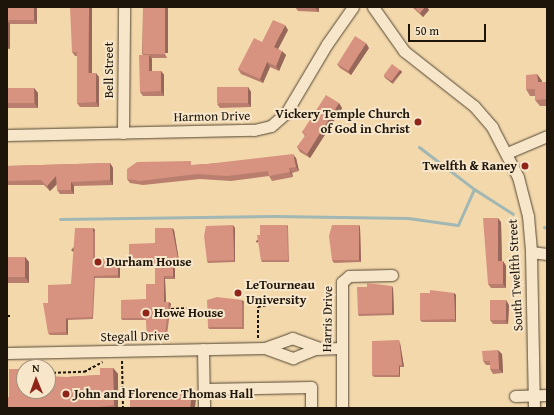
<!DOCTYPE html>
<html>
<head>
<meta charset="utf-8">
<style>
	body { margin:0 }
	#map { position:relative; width:554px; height:415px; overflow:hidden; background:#f3d8ac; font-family:"Gentium Book Plus",serif }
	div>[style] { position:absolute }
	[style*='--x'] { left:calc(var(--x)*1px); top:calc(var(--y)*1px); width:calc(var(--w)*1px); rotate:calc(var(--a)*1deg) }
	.stream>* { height:3px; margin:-1.5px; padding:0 1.5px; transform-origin:1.5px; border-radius:1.5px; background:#a0b7b4 }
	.path>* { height:2px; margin-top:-1px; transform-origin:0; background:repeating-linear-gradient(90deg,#1d150a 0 3px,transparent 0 5px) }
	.roads { filter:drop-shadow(0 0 1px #524632) drop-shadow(0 0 1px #524632) }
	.minor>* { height:11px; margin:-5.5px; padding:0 5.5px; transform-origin:5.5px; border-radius:5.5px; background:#f7e6c9 }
	.wall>* { inset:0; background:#ba7e6e }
	.shaded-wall>* { inset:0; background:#97675a; transform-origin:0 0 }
	.building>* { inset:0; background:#d89380; transform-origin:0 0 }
	.dots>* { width:11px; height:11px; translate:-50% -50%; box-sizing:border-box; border:2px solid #f7e6c9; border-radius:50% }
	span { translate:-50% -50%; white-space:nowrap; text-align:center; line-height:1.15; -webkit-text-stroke:4px #f7e6c9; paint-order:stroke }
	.street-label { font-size:13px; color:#1d150a }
	.poi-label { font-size:13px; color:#1d150a; font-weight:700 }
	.right { translate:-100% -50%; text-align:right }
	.left { translate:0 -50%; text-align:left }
	.frame { position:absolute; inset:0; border:8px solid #1d150a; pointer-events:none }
	.north { position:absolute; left:16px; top:359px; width:40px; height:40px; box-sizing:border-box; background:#f7e6c9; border:1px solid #a0927d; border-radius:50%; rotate:359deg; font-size:11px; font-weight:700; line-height:16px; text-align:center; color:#1d150a }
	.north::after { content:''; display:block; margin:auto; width:14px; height:18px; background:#8f2418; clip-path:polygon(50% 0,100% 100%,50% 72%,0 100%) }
	.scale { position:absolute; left:408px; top:24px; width:78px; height:18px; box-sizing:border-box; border:2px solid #1d150a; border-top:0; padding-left:5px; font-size:12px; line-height:14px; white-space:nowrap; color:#1d150a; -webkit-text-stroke:3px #f7e6c9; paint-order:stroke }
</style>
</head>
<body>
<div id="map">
	<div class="stream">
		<i style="--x:419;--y:147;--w:69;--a:37.4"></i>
		<i style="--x:60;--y:219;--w:214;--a:-0.8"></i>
		<i style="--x:274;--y:216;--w:134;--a:0.9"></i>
		<i style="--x:408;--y:218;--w:50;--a:8"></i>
		<i style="--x:458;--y:225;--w:39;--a:-66"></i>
		<i style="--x:474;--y:189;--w:46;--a:32.7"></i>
		<i style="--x:544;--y:227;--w:3;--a:18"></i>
	</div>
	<div class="path">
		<i style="--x:171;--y:309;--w:17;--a:-3"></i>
		<i style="--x:7;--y:316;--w:3;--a:0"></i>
		<i style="--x:258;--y:338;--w:31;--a:-90"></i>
		<i style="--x:258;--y:307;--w:17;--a:-13"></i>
		<i style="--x:122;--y:361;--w:47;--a:88.8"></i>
		<i style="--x:48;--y:373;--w:36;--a:-2"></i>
		<i style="--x:84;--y:372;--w:21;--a:-28"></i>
	</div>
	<div class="roads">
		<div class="minor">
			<i style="--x:373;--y:7;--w:54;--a:54.8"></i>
			<i style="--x:404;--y:51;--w:89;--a:38.2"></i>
			<i style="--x:474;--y:106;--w:28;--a:49"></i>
			<i style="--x:492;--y:127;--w:56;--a:62.5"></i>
			<i style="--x:518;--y:177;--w:40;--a:75.6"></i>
			<i style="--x:528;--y:216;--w:36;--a:85"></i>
			<i style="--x:531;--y:252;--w:156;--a:88.9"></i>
			<i style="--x:123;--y:133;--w:126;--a:-89.5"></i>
			<i style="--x:7;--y:135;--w:247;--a:-1.2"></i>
			<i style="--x:254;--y:130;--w:17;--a:-13"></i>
			<i style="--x:271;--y:126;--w:20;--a:-41"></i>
			<i style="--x:286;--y:113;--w:80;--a:-59.3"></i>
			<i style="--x:327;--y:44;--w:45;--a:-54.9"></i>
			<i style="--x:507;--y:153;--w:43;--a:-23"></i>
			<i style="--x:531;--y:252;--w:16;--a:7"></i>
			<i style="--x:265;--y:348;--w:30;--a:20"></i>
			<i style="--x:293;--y:358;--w:24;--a:-22"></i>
			<i style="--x:315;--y:349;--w:26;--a:-2"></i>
			<i style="--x:203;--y:349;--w:59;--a:89"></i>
			<i style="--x:7;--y:353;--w:258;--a:-1.1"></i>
			<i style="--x:265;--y:348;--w:29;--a:-20"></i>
			<i style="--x:292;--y:338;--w:30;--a:20"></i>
			<i style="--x:204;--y:389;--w:107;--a:-1.1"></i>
			<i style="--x:311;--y:387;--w:21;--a:90"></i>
			<i style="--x:515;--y:396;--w:32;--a:-2"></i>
			<i style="--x:342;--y:408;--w:126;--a:-90"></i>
			<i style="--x:342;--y:282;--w:9;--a:-41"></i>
			<i style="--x:349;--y:276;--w:43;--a:-1.3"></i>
		</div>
	</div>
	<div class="wall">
		<i style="clip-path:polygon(7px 7px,37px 7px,37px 24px,10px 24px,10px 49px,7px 49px)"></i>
		<i style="clip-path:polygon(92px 7px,92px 73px,99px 77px,99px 107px,80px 107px,77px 103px,77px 56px,75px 56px,72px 52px)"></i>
		<i style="clip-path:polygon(143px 7px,167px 58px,151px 58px,152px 59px,152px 71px,161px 71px,164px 75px,164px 96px,143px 96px,140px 92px,143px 55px,142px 54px)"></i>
		<i style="clip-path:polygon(295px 7px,319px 7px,319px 12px,298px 11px)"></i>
		<i style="clip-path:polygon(412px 7px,427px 7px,429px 10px,423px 17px)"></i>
		<i style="clip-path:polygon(288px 30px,278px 49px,286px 55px,279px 71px,270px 67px,263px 83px,241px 74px,238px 69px,262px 42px)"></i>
		<i style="clip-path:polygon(369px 48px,351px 75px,340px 68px,337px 64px)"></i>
		<i style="clip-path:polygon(400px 70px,402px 72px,393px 84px,385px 78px,384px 76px)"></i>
		<i style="clip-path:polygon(537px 74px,542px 81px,542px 82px,547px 82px,547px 106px,540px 106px,535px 100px,535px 96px,530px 96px,526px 89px)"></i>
		<i style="clip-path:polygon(248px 87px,251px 92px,251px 107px,220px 108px,217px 104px)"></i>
		<i style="clip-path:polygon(7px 88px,34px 88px,38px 93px,38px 108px,7px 108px)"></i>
		<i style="clip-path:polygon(339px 103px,342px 108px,310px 158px,300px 152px,297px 147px,305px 136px,302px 132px)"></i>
		<i style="clip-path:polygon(296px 158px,299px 171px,292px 173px,293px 177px,272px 181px,269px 176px,231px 181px,200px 179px,143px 185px,130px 183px,127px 179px,193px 165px,207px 164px)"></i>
		<i style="clip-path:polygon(110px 163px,113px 168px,113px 185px,74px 186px,74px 194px,60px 194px,57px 190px,57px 184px,50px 191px,44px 185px,7px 185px,7px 166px)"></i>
		<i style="clip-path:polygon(501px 222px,502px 261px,503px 261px,506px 266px,506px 288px,491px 288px,488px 284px)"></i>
		<i style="clip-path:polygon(287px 225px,288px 227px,289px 262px,262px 262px,261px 260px,260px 235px)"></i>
		<i style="clip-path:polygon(359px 225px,360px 227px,361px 262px,334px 263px,332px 260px)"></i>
		<i style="clip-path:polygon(93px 228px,95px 230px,95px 259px,120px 261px,120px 278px,95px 278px,93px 319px,68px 320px,68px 335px,50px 335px,48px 333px,48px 303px,71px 284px)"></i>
		<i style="clip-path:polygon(172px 228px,174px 230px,179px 261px,175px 261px,175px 279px,165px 279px,166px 302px,171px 304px,167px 335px,148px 335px,147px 333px,146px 320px,122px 320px,121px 318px,146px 299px,155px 284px,155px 264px,131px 264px,129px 262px,155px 243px)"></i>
		<i style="clip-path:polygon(235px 228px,235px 262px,208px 263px,207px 261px)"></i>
		<i style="clip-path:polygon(7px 257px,25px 257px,29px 262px,29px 283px,7px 283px)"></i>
		<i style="clip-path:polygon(393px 288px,394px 315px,359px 316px,358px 314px)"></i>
		<i style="clip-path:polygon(454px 293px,456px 295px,456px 322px,422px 322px,420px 320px)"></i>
		<i style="clip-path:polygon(244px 302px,244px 329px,209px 329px,208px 327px)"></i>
		<i style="clip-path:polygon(509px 305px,508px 324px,493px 324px,490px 320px)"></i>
		<i style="clip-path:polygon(400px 343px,404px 367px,400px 367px,400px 377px,374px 377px,372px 375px)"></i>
		<i style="clip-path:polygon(502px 354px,503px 373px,493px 374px,490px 369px,490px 365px,486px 365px,483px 361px)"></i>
		<i style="clip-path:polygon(113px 368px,118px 374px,118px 408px,7px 408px,9px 397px,23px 369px,24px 370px,24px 391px,67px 377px,100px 375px)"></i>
	</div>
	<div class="shaded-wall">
		<i style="clip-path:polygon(34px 7px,37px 7px,37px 24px,34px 20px)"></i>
		<i style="left:89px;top:7px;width:3px;height:66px"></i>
		<i style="left:165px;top:7px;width:3px;height:46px"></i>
		<i style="clip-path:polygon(316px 7px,319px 7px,319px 12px,315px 8px)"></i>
		<i style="clip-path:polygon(425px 7px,427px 7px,429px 10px,423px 17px,420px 13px)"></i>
		<i style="clip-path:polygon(7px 20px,10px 24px,10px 49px,7px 46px)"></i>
		<i style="clip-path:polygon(285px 25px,288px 30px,277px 51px,274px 47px)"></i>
		<i style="clip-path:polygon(366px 43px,369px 48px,351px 75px,348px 71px)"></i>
		<i style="clip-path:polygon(282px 51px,286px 55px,279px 71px,276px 66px)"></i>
		<i style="clip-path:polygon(149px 55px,152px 59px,152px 75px,149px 71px)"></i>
		<i style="clip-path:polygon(267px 62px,270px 67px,263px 83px,260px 79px)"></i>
		<i style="left:400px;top:70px;width:3px;height:15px;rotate:45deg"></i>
		<i style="clip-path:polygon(161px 71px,164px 75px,164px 96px,161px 91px)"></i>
		<i style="clip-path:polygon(96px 73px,99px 77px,99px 107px,96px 102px)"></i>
		<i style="clip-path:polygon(537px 74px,542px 81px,542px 89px,538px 82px)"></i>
		<i style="clip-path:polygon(248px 87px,251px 92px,251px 107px,248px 103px)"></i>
		<i style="clip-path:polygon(34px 88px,38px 93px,38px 108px,35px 104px)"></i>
		<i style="clip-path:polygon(339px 103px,342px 108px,310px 158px,307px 154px)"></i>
		<i style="clip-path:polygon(293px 154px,296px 158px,299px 171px,296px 167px)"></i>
		<i style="clip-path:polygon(110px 163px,113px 168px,113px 185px,110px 180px)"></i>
		<i style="clip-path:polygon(289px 168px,292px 173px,293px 177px,290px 172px)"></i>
		<i style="clip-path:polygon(56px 176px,60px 181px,50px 191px,47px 186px)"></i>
		<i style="clip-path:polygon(71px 182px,74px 186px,74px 194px,71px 190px)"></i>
		<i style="clip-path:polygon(498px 218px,501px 222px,502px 266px,498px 261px)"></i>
		<i style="clip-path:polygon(233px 225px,235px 228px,235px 262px,234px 260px)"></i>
		<i style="left:287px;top:225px;width:2px;height:35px;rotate:63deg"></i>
		<i style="clip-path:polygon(359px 225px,360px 227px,361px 262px,359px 260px)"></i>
		<i style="left:93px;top:228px;width:3px;height:31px;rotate:45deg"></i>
		<i style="clip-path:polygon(172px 228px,174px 230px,179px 261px,178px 259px)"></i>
		<i style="clip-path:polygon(25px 257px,29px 262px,29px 283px,25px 277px)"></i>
		<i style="clip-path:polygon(118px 258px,120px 261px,120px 278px,118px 275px)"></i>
		<i style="clip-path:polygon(173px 259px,175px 261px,175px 279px,173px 276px)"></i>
		<i style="clip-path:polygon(503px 261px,506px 266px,506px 288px,503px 284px)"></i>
		<i style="left:94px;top:276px;width:2px;height:41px;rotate:63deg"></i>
		<i style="clip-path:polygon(164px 276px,165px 279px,166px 304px,164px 302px)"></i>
		<i style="clip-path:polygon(392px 286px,393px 288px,394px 315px,392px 313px)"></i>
		<i style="clip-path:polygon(454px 293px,456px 295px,456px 322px,455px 319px)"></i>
		<i style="left:242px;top:300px;width:3px;height:27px;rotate:45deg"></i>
		<i style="clip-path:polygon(506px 300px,509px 305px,508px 324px,505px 320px)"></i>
		<i style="left:169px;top:302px;width:3px;height:31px;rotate:45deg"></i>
		<i style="clip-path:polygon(66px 318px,68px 320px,68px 335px,66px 332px)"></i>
		<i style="clip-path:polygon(399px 340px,400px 343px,404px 367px,402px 365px)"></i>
		<i style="clip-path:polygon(498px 350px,502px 354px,503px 373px,499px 369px)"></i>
		<i style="clip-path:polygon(399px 365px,400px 367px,400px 377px,399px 375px)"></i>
		<i style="clip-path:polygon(113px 368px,118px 374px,118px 408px,116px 408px,114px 405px)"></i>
		<i style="clip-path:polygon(191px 392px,196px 399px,195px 408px,190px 408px)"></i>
	</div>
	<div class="building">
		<i style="left:7px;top:7px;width:27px;height:13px"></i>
		<i style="clip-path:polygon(70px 7px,89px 7px,88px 73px,96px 73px,96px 102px,77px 103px,77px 52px,72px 52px)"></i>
		<i style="left:143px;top:7px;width:22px;height:47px"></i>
		<i style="clip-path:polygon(414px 7px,425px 7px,420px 13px)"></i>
		<i style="clip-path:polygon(273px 20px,285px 25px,274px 47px,282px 51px,276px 66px,267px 62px,260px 79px,238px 69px,254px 38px,262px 42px)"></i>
		<i style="left:355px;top:36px;width:13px;height:33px;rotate:32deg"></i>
		<i style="clip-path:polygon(139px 55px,149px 55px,149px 71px,161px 71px,161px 91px,140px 92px)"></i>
		<i style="left:392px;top:64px;width:10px;height:14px;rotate:37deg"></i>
		<i style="clip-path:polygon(537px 74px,538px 82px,547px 82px,547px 99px,535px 100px,535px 89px,526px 89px,526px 75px)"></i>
		<i style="left:248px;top:87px;width:16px;height:31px;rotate:90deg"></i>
		<i style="left:7px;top:88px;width:27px;height:15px"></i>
		<i style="clip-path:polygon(326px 95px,339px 103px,307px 154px,297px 147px,306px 135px,302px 132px)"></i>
		<i style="clip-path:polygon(293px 154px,296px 167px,289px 168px,290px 172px,269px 176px,268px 171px,227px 176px,197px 174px,140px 181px,127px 179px,127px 169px,137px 162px,191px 161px,191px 165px,207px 164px)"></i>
		<i style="clip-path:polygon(110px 163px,110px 180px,71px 182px,71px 190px,57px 190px,56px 176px,47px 186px,41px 180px,7px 181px,7px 166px)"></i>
		<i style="clip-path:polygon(483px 218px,498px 218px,498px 261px,503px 261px,503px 284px,488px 284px)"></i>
		<i style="clip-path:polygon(233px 225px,234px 260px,207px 261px,204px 236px,206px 226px)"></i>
		<i style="clip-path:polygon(260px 225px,287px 225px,288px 260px,261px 260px,257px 235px,260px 235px)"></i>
		<i style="clip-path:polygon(332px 225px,359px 225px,359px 260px,332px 260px,329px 236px)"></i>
		<i style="clip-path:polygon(75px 228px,93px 228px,93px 259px,118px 258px,118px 275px,94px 276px,92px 317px,66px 318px,66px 332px,48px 333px,43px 303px,48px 303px,48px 285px,71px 284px)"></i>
		<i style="clip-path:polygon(155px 228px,172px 228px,178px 259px,173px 259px,173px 276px,164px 276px,164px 302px,169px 302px,165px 333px,147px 333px,146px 318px,121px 318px,121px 300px,146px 299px,146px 284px,155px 284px,155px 261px,129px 262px,129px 244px,155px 243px)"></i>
		<i style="left:7px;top:257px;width:18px;height:20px"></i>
		<i style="clip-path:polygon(367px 283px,392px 286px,392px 313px,358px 314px,357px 287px,367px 287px)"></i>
		<i style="clip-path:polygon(430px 290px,454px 293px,455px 319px,420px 320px,420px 293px,430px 293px)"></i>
		<i style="clip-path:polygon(217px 297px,242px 300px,242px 327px,208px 327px,207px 300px)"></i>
		<i style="left:490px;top:300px;width:16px;height:20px"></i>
		<i style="clip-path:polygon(399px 340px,402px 365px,399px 365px,399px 375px,372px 375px,372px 341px)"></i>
		<i style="clip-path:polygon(498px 350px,499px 369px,490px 369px,490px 361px,483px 361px,482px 351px)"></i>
		<i style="clip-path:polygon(100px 368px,113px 368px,114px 405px,90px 408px,7px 408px,7px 397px,9px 397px,9px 369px,23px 369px,23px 376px,24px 376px,24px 391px,48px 391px,48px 376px,67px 377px,100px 375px)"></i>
		<i style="clip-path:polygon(191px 392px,190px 408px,130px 408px,130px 394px)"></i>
	</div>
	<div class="dots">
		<i style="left:418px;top:122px;background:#8f2418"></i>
		<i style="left:525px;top:166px;background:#8f2418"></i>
		<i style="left:98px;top:262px;background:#8f2418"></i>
		<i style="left:238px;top:293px;background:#8f2418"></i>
		<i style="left:146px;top:313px;background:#8f2418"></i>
		<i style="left:66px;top:394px;background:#8f2418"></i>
	</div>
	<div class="street-label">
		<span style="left:109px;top:70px;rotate:-90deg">Bell Street</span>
		<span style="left:212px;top:117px;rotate:-1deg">Harmon Drive</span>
		<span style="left:516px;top:275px;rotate:-93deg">South Twelfth Street</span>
		<span style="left:328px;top:319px;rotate:-89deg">Harris Drive</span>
		<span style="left:135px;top:337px;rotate:-1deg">Stegall Drive</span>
	</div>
	<div class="poi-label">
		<span class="right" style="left:410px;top:122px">Vickery Temple Church<br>of God in Christ</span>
		<span class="right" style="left:517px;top:166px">Twelfth &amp; Raney</span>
		<span class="left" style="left:106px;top:262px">Durham House</span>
		<span class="left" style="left:246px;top:293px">LeTourneau<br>University</span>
		<span class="left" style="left:154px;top:313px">Howe House</span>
		<span class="left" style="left:74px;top:394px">John and Florence Thomas Hall</span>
	</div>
	<div class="frame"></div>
	<div class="north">N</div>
	<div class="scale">50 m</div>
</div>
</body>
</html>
